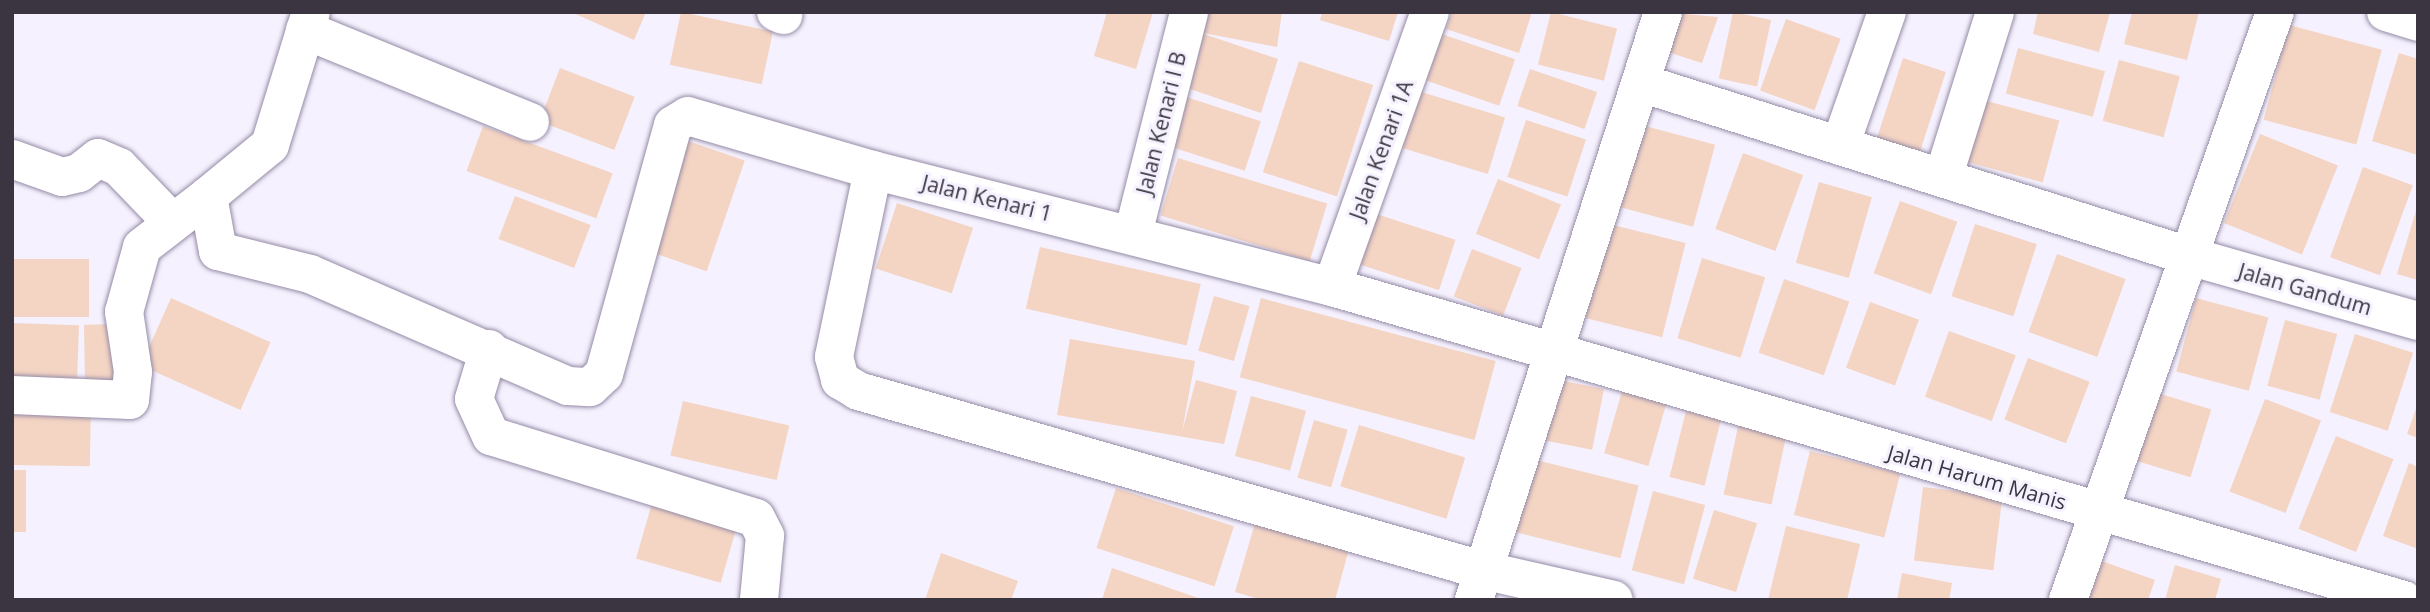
<!DOCTYPE html>
<html>
<head>
<meta charset="utf-8">
<style>
	body { margin:0 }
	#map { position:relative; width:2430px; height:612px; overflow:hidden; background:#f5f1fe; font-family:"Open Sans",sans-serif }
	div>[style] { position:absolute }
	[style*='--x'] { left:calc(var(--x)*1px); top:calc(var(--y)*1px); width:calc(var(--w)*1px); rotate:calc(var(--a)*1deg) }
	.building>* { inset:0; background:#f4d4c3; transform-origin:0 0 }
	.roads { filter:drop-shadow(0 0 2px #958ba7) drop-shadow(0 0 2px #958ba7) }
	.street>* { height:38px; margin:-19px; padding:0 19px; transform-origin:19px; border-radius:19px; background:#fff }
	span { translate:-50% -50%; white-space:nowrap; text-align:center; line-height:1.15; -webkit-text-stroke:6px #f5f1fe; paint-order:stroke }
	.street-label { font-size:21px; color:#3a3541 }
	.frame { position:absolute; inset:0; border:14px solid #3a3541; pointer-events:none }
</style>
</head>
<body>
<div id="map">
	<div class="building">
		<i style="clip-path:polygon(571px 12px,646px 12px,634px 40px)"></i>
		<i style="left:681px;top:12px;width:94px;height:54px;rotate:12deg"></i>
		<i style="clip-path:polygon(1107px 12px,1153px 12px,1136px 69px,1094px 56px)"></i>
		<i style="clip-path:polygon(1202px 12px,1282px 12px,1277px 47px,1198px 32px,1278px 59px,1261px 113px,1181px 86px)"></i>
		<i style="clip-path:polygon(1322px 12px,1398px 12px,1389px 41px,1320px 20px)"></i>
		<i style="clip-path:polygon(1452px 12px,1532px 12px,1519px 53px,1446px 29px)"></i>
		<i style="left:1551px;top:12px;width:68px;height:54px;rotate:14deg"></i>
		<i style="clip-path:polygon(1664px 12px,1718px 17px,1702px 63px,1652px 47px)"></i>
		<i style="left:1733px;top:12px;width:39px;height:68px;rotate:12deg"></i>
		<i style="clip-path:polygon(2038px 12px,2110px 12px,2099px 52px,2033px 34px)"></i>
		<i style="clip-path:polygon(2132px 12px,2199px 12px,2187px 60px,2124px 44px)"></i>
		<i style="left:1786px;top:19px;width:58px;height:76px;rotate:20deg"></i>
		<i style="left:2289px;top:25px;width:96px;height:98px;rotate:15deg"></i>
		<i style="left:1430px;top:30px;width:90px;height:49px;rotate:19deg"></i>
		<i style="left:2018px;top:48px;width:90px;height:47px;rotate:15deg"></i>
		<i style="clip-path:polygon(2399px 53px,2418px 59px,2418px 155px,2372px 141px)"></i>
		<i style="left:1903px;top:58px;width:45px;height:87px;rotate:18deg"></i>
		<i style="left:2119px;top:60px;width:63px;height:63px;rotate:15deg"></i>
		<i style="left:1299px;top:61px;width:78px;height:117px;rotate:18deg"></i>
		<i style="left:560px;top:68px;width:80px;height:57px;rotate:21deg"></i>
		<i style="left:1530px;top:69px;width:71px;height:39px;rotate:19deg"></i>
		<i style="left:1418px;top:91px;width:91px;height:59px;rotate:17deg"></i>
		<i style="left:1180px;top:95px;width:85px;height:52px;rotate:18deg"></i>
		<i style="left:1983px;top:100px;width:79px;height:64px;rotate:15deg"></i>
		<i style="left:1526px;top:120px;width:63px;height:60px;rotate:18deg"></i>
		<i style="left:1634px;top:123px;width:84px;height:85px;rotate:15deg"></i>
		<i style="left:483px;top:126px;width:138px;height:48px;rotate:20deg"></i>
		<i style="left:2260px;top:134px;width:84px;height:96px;rotate:22deg"></i>
		<i style="left:688px;top:141px;width:60px;height:117px;rotate:19deg"></i>
		<i style="left:1743px;top:153px;width:64px;height:81px;rotate:20deg"></i>
		<i style="left:1178px;top:158px;width:156px;height:60px;rotate:17deg"></i>
		<i style="left:2363px;top:167px;width:53px;height:96px;rotate:20deg"></i>
		<i style="left:1498px;top:179px;width:68px;height:59px;rotate:22deg"></i>
		<i style="left:1819px;top:182px;width:55px;height:84px;rotate:16deg"></i>
		<i style="left:515px;top:196px;width:81px;height:46px;rotate:21deg"></i>
		<i style="left:1900px;top:201px;width:61px;height:77px;rotate:20deg"></i>
		<i style="left:897px;top:203px;width:80px;height:69px;rotate:18deg"></i>
		<i style="clip-path:polygon(2418px 204px,2418px 280px,2397px 274px)"></i>
		<i style="left:1367px;top:211px;width:93px;height:53px;rotate:18deg"></i>
		<i style="left:1605px;top:223px;width:83px;height:97px;rotate:14deg"></i>
		<i style="left:1975px;top:224px;width:65px;height:76px;rotate:18deg"></i>
		<i style="left:1040px;top:247px;width:165px;height:63px;rotate:13deg"></i>
		<i style="left:1472px;top:249px;width:53px;height:51px;rotate:21deg"></i>
		<i style="left:2057px;top:254px;width:73px;height:83px;rotate:20deg"></i>
		<i style="left:1702px;top:258px;width:66px;height:84px;rotate:17deg"></i>
		<i style="left:12px;top:259px;width:77px;height:58px"></i>
		<i style="left:1784px;top:279px;width:69px;height:78px;rotate:19deg"></i>
		<i style="left:1214px;top:296px;width:37px;height:57px;rotate:16deg"></i>
		<i style="left:171px;top:298px;width:109px;height:74px;rotate:24deg"></i>
		<i style="left:1261px;top:298px;width:243px;height:82px;rotate:15deg"></i>
		<i style="left:2196px;top:298px;width:75px;height:76px;rotate:15deg"></i>
		<i style="left:1870px;top:302px;width:52px;height:70px;rotate:20deg"></i>
		<i style="left:2285px;top:320px;width:54px;height:68px;rotate:15deg"></i>
		<i style="left:12px;top:323px;width:67px;height:65px;rotate:2deg"></i>
		<i style="left:121px;top:324px;width:70px;height:37px;rotate:89deg"></i>
		<i style="left:1949px;top:331px;width:71px;height:70px;rotate:20deg"></i>
		<i style="left:2355px;top:334px;width:61px;height:82px;rotate:18deg"></i>
		<i style="clip-path:polygon(1070px 339px,1195px 361px,1182px 432px,1196px 380px,1237px 391px,1224px 444px,1057px 415px)"></i>
		<i style="left:2028px;top:358px;width:66px;height:66px;rotate:21deg"></i>
		<i style="left:1548px;top:378px;width:57px;height:62px;rotate:11deg"></i>
		<i style="left:1624px;top:384px;width:46px;height:72px;rotate:16deg"></i>
		<i style="left:2151px;top:391px;width:63px;height:71px;rotate:17deg"></i>
		<i style="left:1251px;top:396px;width:57px;height:62px;rotate:15deg"></i>
		<i style="left:12px;top:398px;width:79px;height:67px;rotate:1deg"></i>
		<i style="left:2265px;top:399px;width:60px;height:99px;rotate:21deg"></i>
		<i style="left:683px;top:401px;width:109px;height:56px;rotate:13deg"></i>
		<i style="clip-path:polygon(2418px 403px,2418px 438px,2407px 434px)"></i>
		<i style="left:1686px;top:411px;width:36px;height:68px;rotate:14deg"></i>
		<i style="left:1314px;top:420px;width:35px;height:60px;rotate:16deg"></i>
		<i style="left:1739px;top:422px;width:49px;height:74px;rotate:12deg"></i>
		<i style="left:1359px;top:425px;width:111px;height:64px;rotate:17deg"></i>
		<i style="left:2336px;top:436px;width:62px;height:100px;rotate:22deg"></i>
		<i style="left:1810px;top:451px;width:93px;height:66px;rotate:14deg"></i>
		<i style="left:1528px;top:458px;width:114px;height:75px;rotate:14deg"></i>
		<i style="clip-path:polygon(2409px 463px,2418px 467px,2418px 549px,2383px 536px)"></i>
		<i style="left:12px;top:470px;width:14px;height:62px"></i>
		<i style="left:1923px;top:487px;width:80px;height:74px;rotate:7deg"></i>
		<i style="left:1116px;top:488px;width:124px;height:63px;rotate:18deg"></i>
		<i style="left:1653px;top:491px;width:54px;height:82px;rotate:15deg"></i>
		<i style="left:654px;top:496px;width:88px;height:65px;rotate:16deg"></i>
		<i style="left:1714px;top:510px;width:45px;height:72px;rotate:17deg"></i>
		<i style="clip-path:polygon(1255px 523px,1349px 549px,1335px 600px,1262px 600px,1235px 592px)"></i>
		<i style="clip-path:polygon(1786px 526px,1860px 544px,1847px 600px,1768px 600px)"></i>
		<i style="clip-path:polygon(941px 553px,1018px 581px,1011px 600px,925px 600px)"></i>
		<i style="clip-path:polygon(2093px 558px,2155px 580px,2148px 600px,2078px 600px)"></i>
		<i style="clip-path:polygon(2175px 565px,2221px 579px,2215px 600px,2165px 600px)"></i>
		<i style="clip-path:polygon(1112px 568px,1201px 599px,1201px 600px,1102px 600px)"></i>
		<i style="clip-path:polygon(1902px 573px,1952px 583px,1949px 600px,1897px 600px)"></i>
	</div>
	<div class="roads">
		<div class="street">
			<i style="--x:776;--y:12;--w:8;--a:23"></i>
			<i style="--x:2386;--y:12;--w:34;--a:17"></i>
			<i style="--x:305;--y:30;--w:243;--a:22.2"></i>
			<i style="--x:1641;--y:83;--w:578;--a:17.53"></i>
			<i style="--x:2192;--y:257;--w:235;--a:15.8"></i>
			<i style="--x:1840;--y:146;--w:142;--a:-70.7"></i>
			<i style="--x:12;--y:159;--w:53;--a:19.8"></i>
			<i style="--x:62;--y:177;--w:17;--a:-13"></i>
			<i style="--x:79;--y:173;--w:24;--a:-38"></i>
			<i style="--x:98;--y:158;--w:23;--a:23"></i>
			<i style="--x:119;--y:167;--w:76;--a:46.1"></i>
			<i style="--x:873;--y:170;--w:191;--a:101.8"></i>
			<i style="--x:834;--y:357;--w:24;--a:75"></i>
			<i style="--x:840;--y:380;--w:21;--a:31"></i>
			<i style="--x:858;--y:391;--w:649;--a:16.01"></i>
			<i style="--x:1482;--y:570;--w:135;--a:12.8"></i>
			<i style="--x:1943;--y:178;--w:174;--a:-72.6"></i>
			<i style="--x:208;--y:196;--w:80;--a:-39.4"></i>
			<i style="--x:270;--y:145;--w:139;--a:-72.9"></i>
			<i style="--x:1133;--y:234;--w:229;--a:-75.8"></i>
			<i style="--x:1332;--y:287;--w:292;--a:-70.4"></i>
			<i style="--x:489;--y:349;--w:52;--a:106.7"></i>
			<i style="--x:474;--y:399;--w:41;--a:65.3"></i>
			<i style="--x:491;--y:436;--w:277;--a:17.2"></i>
			<i style="--x:756;--y:518;--w:20;--a:63"></i>
			<i style="--x:765;--y:536;--w:64;--a:95.4"></i>
			<i style="--x:12;--y:395;--w:118;--a:2.4"></i>
			<i style="--x:130;--y:400;--w:28;--a:-84"></i>
			<i style="--x:133;--y:372;--w:61;--a:-98.5"></i>
			<i style="--x:124;--y:312;--w:67;--a:-74.5"></i>
			<i style="--x:142;--y:247;--w:83;--a:-37.7"></i>
			<i style="--x:208;--y:196;--w:56;--a:79.7"></i>
			<i style="--x:218;--y:251;--w:95;--a:14"></i>
			<i style="--x:310;--y:274;--w:281;--a:23.5"></i>
			<i style="--x:568;--y:386;--w:22;--a:3"></i>
			<i style="--x:590;--y:387;--w:19;--a:-43"></i>
			<i style="--x:604;--y:374;--w:258;--a:-74.5"></i>
			<i style="--x:673;--y:125;--w:17;--a:-31"></i>
			<i style="--x:688;--y:116;--w:193;--a:16.3"></i>
			<i style="--x:873;--y:170;--w:474;--a:14.3"></i>
			<i style="--x:1332;--y:287;--w:1117;--a:16.28"></i>
			<i style="--x:1474;--y:600;--w:618;--a:-72.18"></i>
			<i style="--x:2068;--y:600;--w:623;--a:-70.61"></i>
		</div>
	</div>
	<div class="street-label">
		<span style="left:1161px;top:123px;rotate:-76deg">Jalan Kenari I B</span>
		<span style="left:1381px;top:150px;rotate:-70deg">Jalan Kenari 1A</span>
		<span style="left:987px;top:198px;rotate:14deg">Jalan Kenari 1</span>
		<span style="left:2305px;top:289px;rotate:16deg">Jalan Gandum</span>
		<span style="left:1977px;top:477px;rotate:16deg">Jalan Harum Manis</span>
	</div>
	<div class="frame"></div>
</div>
</body>
</html>
